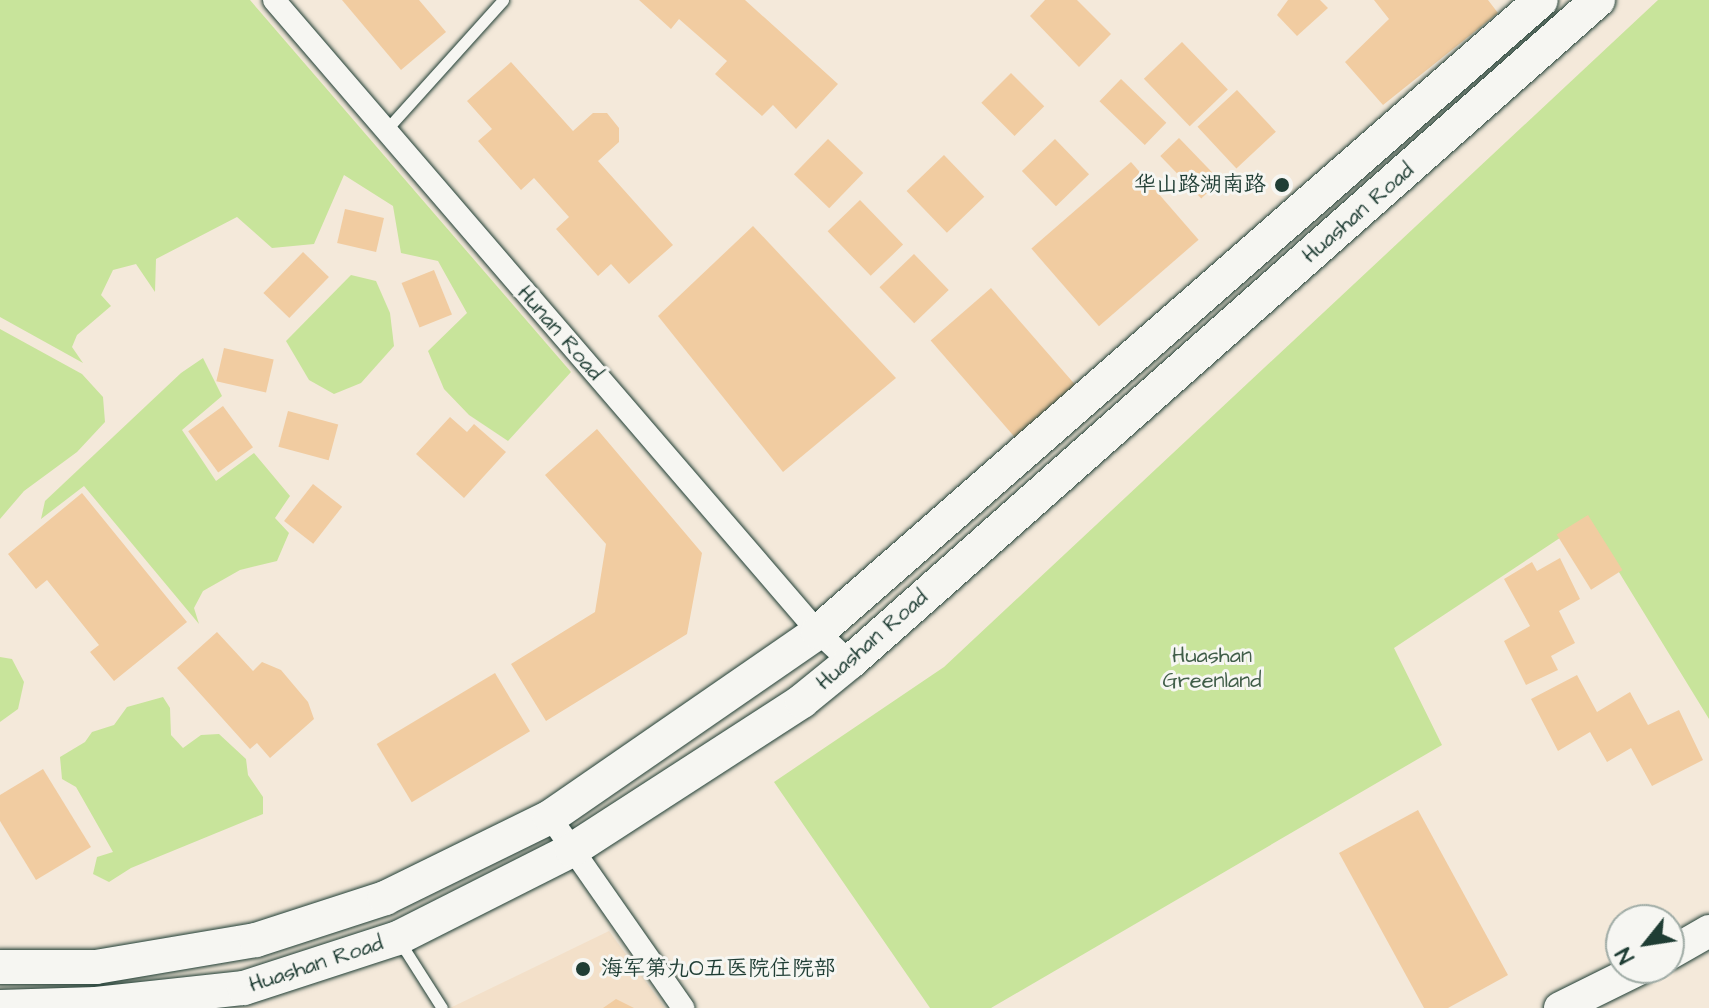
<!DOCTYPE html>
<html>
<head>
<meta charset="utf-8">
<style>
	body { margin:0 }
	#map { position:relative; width:1709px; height:1008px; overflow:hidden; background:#f4e9da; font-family:"Architects Daughter","LXGW WenKai TC",sans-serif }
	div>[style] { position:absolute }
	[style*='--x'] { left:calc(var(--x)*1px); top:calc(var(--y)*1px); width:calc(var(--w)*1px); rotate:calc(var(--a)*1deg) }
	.built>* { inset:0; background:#f3e0c9 }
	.green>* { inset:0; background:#c8e49b }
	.building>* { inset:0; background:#f1cca1; transform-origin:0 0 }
	.roads { filter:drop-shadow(0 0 2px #1f3d34) drop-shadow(0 0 2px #1f3d34) }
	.lane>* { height:11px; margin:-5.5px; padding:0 5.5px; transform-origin:5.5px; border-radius:5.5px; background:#f6f6f2 }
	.street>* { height:22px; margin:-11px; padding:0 11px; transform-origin:11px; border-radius:11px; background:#f6f6f2 }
	.secondary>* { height:32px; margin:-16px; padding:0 16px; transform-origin:16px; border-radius:16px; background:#f6f6f2 }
	.primary>* { height:34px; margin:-17px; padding:0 17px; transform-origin:17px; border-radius:17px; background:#f6f6f2 }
	.dots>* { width:22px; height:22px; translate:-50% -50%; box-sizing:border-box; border:4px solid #f6f6f2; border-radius:50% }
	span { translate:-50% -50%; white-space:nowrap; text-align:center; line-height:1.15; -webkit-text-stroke:6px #f6f6f2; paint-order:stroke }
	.poi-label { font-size:22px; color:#1f3d34 }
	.right { translate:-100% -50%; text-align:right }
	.left { translate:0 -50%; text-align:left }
	.street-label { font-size:22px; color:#1f3d34 }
	.park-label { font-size:22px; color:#415e49 }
	.north { position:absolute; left:1605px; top:904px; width:80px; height:80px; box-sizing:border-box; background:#f6f6f2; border:2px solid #a0aca6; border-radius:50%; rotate:240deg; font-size:22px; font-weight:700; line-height:32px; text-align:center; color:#1f3d34 }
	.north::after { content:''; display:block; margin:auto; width:28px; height:36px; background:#1f3d34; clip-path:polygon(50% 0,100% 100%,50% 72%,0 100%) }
</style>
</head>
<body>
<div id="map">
	<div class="built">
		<i style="clip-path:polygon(609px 931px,665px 1008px,450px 1008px)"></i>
	</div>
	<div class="green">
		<i style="clip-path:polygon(0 0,250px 0,571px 372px,508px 441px,469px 415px,444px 389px,428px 351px,467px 313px,438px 261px,401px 253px,393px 206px,344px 175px,314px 244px,272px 248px,237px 217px,156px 259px,155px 292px,136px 264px,113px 270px,101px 295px,111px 306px,77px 335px,72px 347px,83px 363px,0 317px)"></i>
		<i style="clip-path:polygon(1658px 0,1709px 0,1709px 719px,1587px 520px,1394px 648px,1442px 745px,991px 1008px,930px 1008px,774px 782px,944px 667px)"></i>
		<i style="clip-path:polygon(351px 275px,376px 281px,390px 313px,394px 346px,361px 383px,334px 394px,309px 380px,286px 341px)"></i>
		<i style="clip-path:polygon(0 329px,82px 374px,103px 397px,105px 422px,77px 452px,24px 491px,0 519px)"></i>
		<i style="clip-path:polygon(203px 358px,222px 396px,182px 430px,216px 481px,254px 453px,290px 496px,275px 518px,289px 533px,277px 561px,240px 570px,203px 591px,194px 608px,199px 624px,84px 486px,41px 519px,45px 501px,181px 373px)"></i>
		<i style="clip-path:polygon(0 657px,12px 659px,24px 682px,18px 709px,0 722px)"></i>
		<i style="clip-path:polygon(163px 697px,170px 708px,171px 735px,183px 748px,201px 735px,219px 734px,246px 759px,248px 775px,263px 797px,263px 814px,131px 868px,109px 882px,93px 874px,97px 857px,113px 852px,76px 787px,62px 779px,60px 757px,85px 742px,92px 732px,114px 725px,127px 707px)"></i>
	</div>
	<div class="building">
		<i style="clip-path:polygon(342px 0,419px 0,446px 32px,401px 70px)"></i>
		<i style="clip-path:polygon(639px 0,745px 0,838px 84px,796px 129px,773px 105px,762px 116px,715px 74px,727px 61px,679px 19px,671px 29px)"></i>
		<i style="clip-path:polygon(1045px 0,1077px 0,1111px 34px,1079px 67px,1030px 16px)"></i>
		<i style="clip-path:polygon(1288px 0,1320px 0,1328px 8px,1297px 36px,1277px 15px)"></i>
		<i style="clip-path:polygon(1374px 0,1488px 0,1498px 13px,1383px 105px,1345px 62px,1389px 19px)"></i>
		<i style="left:1182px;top:42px;width:66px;height:53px;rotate:46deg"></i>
		<i style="clip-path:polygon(511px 62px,573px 131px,593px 113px,607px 113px,619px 128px,619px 142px,598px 161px,673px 245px,629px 284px,611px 264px,598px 276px,556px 229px,569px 217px,534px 178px,521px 190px,478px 141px,492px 129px,467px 101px)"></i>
		<i style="left:1011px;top:73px;width:47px;height:42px;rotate:45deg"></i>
		<i style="left:1121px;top:79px;width:63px;height:31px;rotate:44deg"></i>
		<i style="left:1237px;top:90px;width:57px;height:54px;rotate:47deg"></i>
		<i style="left:1179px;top:138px;width:59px;height:26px;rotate:46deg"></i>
		<i style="left:828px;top:139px;width:49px;height:49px;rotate:44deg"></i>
		<i style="left:1055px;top:139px;width:49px;height:46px;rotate:46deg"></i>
		<i style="left:944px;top:155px;width:58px;height:52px;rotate:46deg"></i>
		<i style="left:1131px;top:162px;width:103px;height:132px;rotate:49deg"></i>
		<i style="left:860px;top:200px;width:62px;height:45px;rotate:46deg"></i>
		<i style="left:345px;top:209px;width:40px;height:35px;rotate:13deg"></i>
		<i style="clip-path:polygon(753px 226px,896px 378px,783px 472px,658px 316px)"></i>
		<i style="left:303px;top:252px;width:36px;height:57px;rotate:44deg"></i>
		<i style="left:914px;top:254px;width:50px;height:48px;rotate:46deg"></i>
		<i style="left:434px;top:270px;width:48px;height:35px;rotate:68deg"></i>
		<i style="left:991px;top:288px;width:128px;height:80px;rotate:49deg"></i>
		<i style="left:224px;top:348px;width:51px;height:34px;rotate:13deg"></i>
		<i style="left:223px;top:406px;width:51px;height:43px;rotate:54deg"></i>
		<i style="left:288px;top:411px;width:52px;height:37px;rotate:15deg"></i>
		<i style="clip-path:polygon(450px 417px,467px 432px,474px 424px,506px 452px,464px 498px,416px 454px)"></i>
		<i style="clip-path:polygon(597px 429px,702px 553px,687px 634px,546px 721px,511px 664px,595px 612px,606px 544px,545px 475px)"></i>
		<i style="left:313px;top:484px;width:37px;height:47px;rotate:38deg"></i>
		<i style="clip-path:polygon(82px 493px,187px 622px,114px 681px,90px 652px,99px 645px,47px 580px,36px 589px,8px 554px)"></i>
		<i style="left:1588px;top:515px;width:65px;height:37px;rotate:58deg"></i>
		<i style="clip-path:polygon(1560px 558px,1580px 599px,1559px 611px,1575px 643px,1551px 656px,1558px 670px,1526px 685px,1504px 641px,1530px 626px,1504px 579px,1532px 562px,1537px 571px)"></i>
		<i style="clip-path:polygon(217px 632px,253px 671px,262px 662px,281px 670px,308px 702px,314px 719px,270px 758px,257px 743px,250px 749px,177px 668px)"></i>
		<i style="left:495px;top:673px;width:68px;height:138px;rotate:59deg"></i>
		<i style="clip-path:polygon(1577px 675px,1597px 712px,1630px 692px,1648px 725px,1679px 710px,1703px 760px,1652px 786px,1631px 748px,1607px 762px,1590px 732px,1558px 751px,1531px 699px)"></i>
		<i style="clip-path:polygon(43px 769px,91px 847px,36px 880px,0 821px,0 795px)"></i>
		<i style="clip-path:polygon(1418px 810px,1508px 975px,1448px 1008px,1424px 1008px,1339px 853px)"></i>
		<i style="clip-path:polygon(616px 999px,634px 1008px,603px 1008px)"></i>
	</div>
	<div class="roads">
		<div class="lane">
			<i style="--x:386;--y:130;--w:175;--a:-48"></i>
			<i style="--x:400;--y:942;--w:78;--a:57.5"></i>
		</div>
		<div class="street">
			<i style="--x:274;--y:0;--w:834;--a:49.28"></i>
			<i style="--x:818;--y:632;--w:44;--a:43.2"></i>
			<i style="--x:550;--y:817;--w:233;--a:55.1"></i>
		</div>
		<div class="secondary">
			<i style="--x:1669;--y:954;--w:46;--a:-29.9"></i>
			<i style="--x:1560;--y:1008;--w:90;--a:-26.3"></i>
		</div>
		<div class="primary">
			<i style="--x:0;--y:967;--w:96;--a:0"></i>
			<i style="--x:96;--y:967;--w:162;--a:-9.6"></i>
			<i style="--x:256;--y:940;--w:136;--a:-18"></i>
			<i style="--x:385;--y:898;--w:184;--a:-26.1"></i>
			<i style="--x:550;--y:817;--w:326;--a:-34.6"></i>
			<i style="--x:818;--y:632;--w:960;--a:-41.16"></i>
			<i style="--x:0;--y:1007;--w:96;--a:-1.8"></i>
			<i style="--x:96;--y:1004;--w:149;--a:-6.2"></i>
			<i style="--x:244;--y:988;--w:162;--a:-18"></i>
			<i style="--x:398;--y:938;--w:195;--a:-26.8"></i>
			<i style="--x:572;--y:850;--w:274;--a:-32.9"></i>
			<i style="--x:802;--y:701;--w:62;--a:-39.1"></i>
			<i style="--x:850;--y:662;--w:999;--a:-41.51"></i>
		</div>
	</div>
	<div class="dots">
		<i style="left:1282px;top:185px;background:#1f3d34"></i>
		<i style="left:583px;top:969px;background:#1f3d34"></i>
	</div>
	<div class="poi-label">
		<span class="right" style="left:1266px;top:185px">华山路湖南路</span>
		<span class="left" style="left:601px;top:969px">海军第九O五医院住院部</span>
	</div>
	<div class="street-label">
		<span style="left:1358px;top:213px;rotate:-41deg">Huashan Road</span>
		<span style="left:560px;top:333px;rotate:49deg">Hunan Road</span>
		<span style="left:872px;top:640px;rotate:-41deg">Huashan Road</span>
		<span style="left:316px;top:964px;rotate:-18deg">Huashan Road</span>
	</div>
	<div class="park-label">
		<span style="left:1212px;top:668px">Huashan<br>Greenland</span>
	</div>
	<div class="north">N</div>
</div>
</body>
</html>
